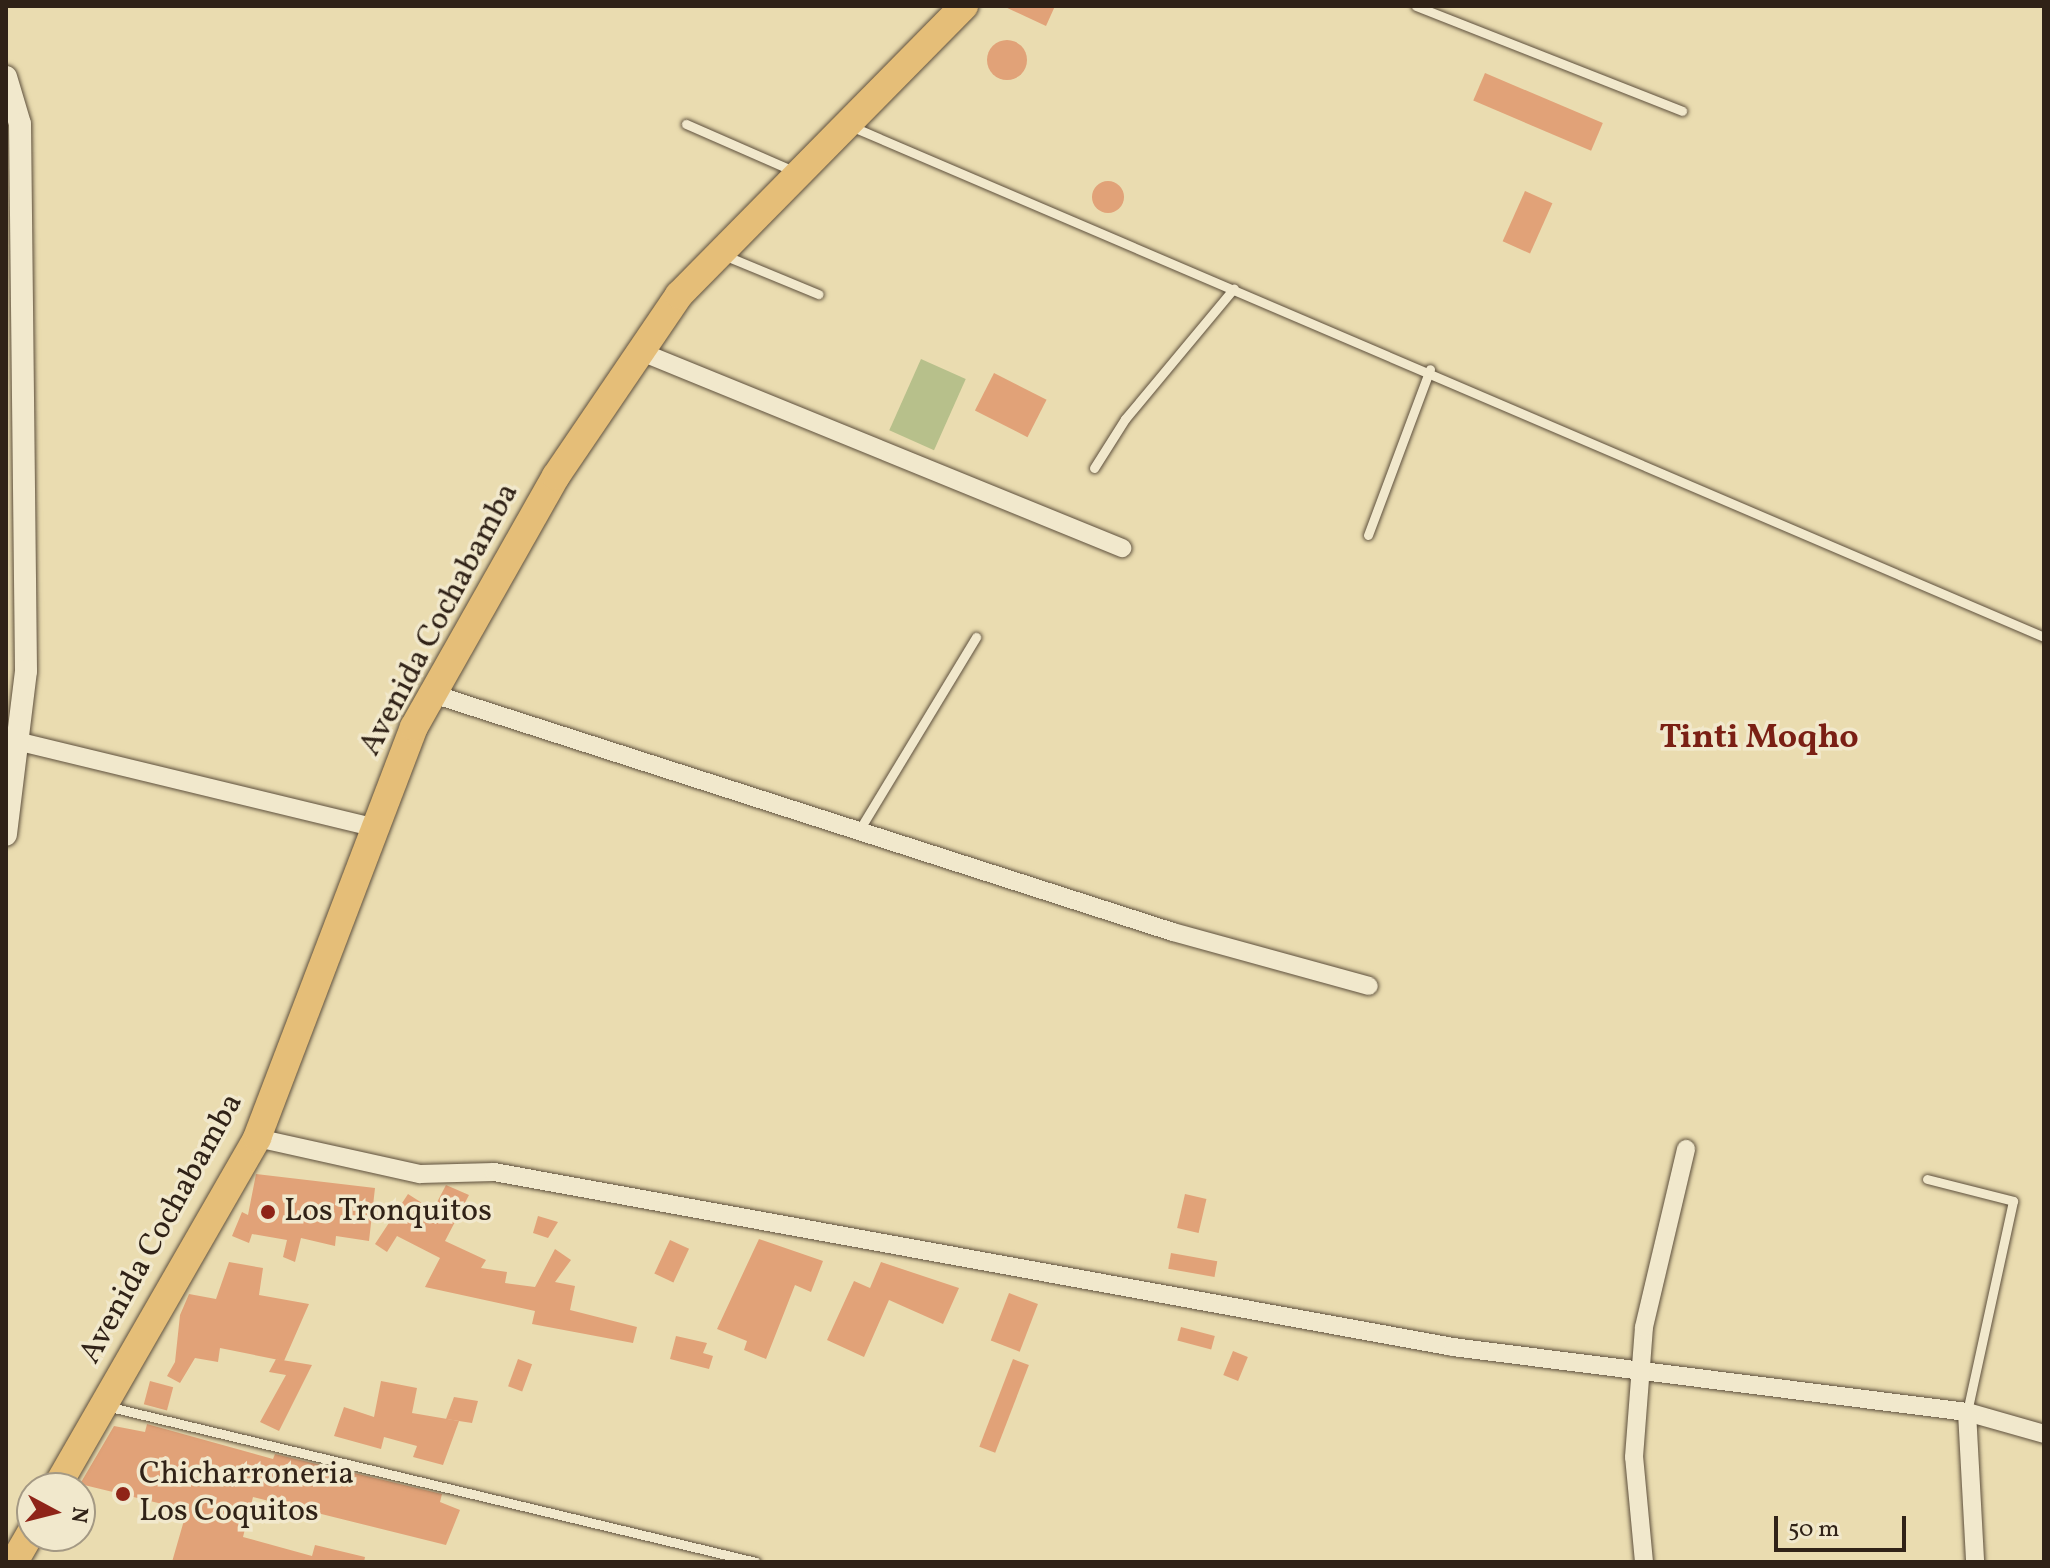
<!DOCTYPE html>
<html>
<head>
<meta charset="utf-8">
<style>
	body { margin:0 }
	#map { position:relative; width:2050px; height:1568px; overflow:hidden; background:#eadcb0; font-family:Vollkorn,serif }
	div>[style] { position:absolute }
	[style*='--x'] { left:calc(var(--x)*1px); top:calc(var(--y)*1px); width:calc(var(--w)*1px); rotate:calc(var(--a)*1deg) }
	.green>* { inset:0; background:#b7c08b; transform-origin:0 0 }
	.building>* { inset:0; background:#e1a278; transform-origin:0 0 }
	.round { border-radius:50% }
	.roads { filter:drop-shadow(0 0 2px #5e503d) drop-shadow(0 0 2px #5e503d) }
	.service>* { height:9px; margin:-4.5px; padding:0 4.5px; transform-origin:4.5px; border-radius:4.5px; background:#f1e8cc }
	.minor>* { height:18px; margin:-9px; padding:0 9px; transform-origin:9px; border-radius:9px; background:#f1e8cc }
	.tertiary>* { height:22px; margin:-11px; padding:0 11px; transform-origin:11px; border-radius:11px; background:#f1e8cc }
	.primary>* { height:28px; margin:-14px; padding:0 14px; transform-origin:14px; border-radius:14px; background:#e5be78 }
	.dots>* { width:22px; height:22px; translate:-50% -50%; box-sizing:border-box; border:4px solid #f1e8cc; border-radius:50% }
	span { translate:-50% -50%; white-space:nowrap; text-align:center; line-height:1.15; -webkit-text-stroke:7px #f1e8cc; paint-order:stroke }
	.street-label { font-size:32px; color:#302217 }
	.poi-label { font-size:32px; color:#302217 }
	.left { translate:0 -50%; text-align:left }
	.neighbourhood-label { font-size:34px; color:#7a1f14; font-weight:700 }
	.frame { position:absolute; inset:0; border:8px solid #302217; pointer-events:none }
	.north { position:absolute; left:16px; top:1472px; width:80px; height:80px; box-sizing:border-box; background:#f1e8cc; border:2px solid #a49984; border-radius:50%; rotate:97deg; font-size:22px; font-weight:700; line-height:32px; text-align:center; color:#302217 }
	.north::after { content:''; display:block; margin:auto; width:28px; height:36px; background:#8f2418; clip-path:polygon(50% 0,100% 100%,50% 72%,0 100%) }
	.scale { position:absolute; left:1774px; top:1516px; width:132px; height:36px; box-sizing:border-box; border:4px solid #302217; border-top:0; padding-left:10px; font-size:24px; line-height:28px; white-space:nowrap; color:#302217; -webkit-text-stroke:6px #f1e8cc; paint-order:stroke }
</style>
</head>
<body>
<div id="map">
	<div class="green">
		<i style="left:921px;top:359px;width:49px;height:78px;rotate:24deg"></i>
	</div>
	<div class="building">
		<i style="clip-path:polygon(1003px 6px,1055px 6px,1046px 26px)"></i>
		<i class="round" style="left:987px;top:40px;width:40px;height:40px"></i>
		<i style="left:1485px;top:73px;width:128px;height:30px;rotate:23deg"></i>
		<i class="round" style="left:1092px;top:181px;width:32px;height:32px"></i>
		<i style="left:1525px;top:191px;width:30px;height:55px;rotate:24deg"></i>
		<i style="left:994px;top:373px;width:59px;height:42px;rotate:27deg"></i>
		<i style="clip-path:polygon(256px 1174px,375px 1188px,369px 1241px,336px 1236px,335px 1246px,301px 1238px,295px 1262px,283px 1257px,287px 1240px,252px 1234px,249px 1243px,232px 1236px,242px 1212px,248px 1215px)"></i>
		<i style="clip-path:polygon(446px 1185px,469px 1195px,445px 1241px,486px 1260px,481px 1268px,507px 1272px,505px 1283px,535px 1287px,555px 1249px,571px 1260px,555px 1282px,575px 1286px,570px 1310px,637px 1327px,633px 1343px,532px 1324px,535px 1311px,425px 1287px,440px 1258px,397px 1236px,387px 1252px,375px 1244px,408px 1194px,433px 1210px)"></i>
		<i style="left:1185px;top:1194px;width:22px;height:35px;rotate:13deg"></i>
		<i style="clip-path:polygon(538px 1216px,558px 1222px,548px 1238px,533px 1233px)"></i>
		<i style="clip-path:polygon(759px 1239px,823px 1261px,811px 1292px,795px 1285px,766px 1359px,744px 1350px,747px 1341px,717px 1329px)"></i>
		<i style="left:670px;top:1240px;width:21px;height:37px;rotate:25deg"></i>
		<i style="left:1171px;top:1253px;width:47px;height:16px;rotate:10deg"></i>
		<i style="clip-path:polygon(229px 1262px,263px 1268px,259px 1295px,309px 1304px,284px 1361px,220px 1348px,218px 1362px,195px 1358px,180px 1383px,167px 1376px,175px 1362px,180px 1315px,189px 1294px,216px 1299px)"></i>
		<i style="clip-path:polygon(881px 1262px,959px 1288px,943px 1324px,889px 1300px,864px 1357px,827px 1340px,854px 1281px,870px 1288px)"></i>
		<i style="left:1009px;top:1293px;width:31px;height:51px;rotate:21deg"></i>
		<i style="left:1181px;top:1327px;width:35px;height:14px;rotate:15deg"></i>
		<i style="clip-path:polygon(676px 1336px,707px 1343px,703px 1353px,713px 1356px,709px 1369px,670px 1359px)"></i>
		<i style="left:1233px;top:1351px;width:16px;height:26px;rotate:22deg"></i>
		<i style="clip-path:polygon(276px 1359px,312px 1365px,279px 1431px,260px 1422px,286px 1375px,269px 1372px)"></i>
		<i style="left:518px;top:1359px;width:15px;height:29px;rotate:20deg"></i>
		<i style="left:1013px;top:1359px;width:17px;height:94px;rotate:21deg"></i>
		<i style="left:150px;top:1381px;width:24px;height:24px;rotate:15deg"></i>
		<i style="clip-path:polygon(381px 1381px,417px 1388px,412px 1413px,459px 1421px,443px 1465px,413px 1457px,417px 1446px,384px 1437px,381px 1449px,334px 1436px,344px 1407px,374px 1417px)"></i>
		<i style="clip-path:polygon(454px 1397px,478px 1401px,472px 1423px,446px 1419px)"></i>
		<i style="clip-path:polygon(147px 1424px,273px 1459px,275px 1454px,442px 1494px,440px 1502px,460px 1510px,446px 1545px,253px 1497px,243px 1537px,312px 1556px,315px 1545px,365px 1557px,364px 1562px,172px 1562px,187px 1510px,80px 1484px,114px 1426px,145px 1432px)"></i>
	</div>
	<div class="roads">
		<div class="service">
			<i style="--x:1416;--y:6;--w:286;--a:21.5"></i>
			<i style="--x:686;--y:124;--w:120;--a:23.6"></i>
			<i style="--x:853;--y:127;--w:1296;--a:23.18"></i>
			<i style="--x:726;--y:256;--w:100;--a:22.4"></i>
			<i style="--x:1094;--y:468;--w:58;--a:-57.7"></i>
			<i style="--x:1125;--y:419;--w:170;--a:-50.2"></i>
			<i style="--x:1368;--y:535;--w:177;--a:-69.5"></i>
			<i style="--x:858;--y:832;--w:228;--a:-58.8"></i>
			<i style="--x:1927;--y:1179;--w:89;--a:14.3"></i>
			<i style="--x:2013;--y:1201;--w:216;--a:102.3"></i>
			<i style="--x:106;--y:1406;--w:668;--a:13.5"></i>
		</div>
		<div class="minor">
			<i style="--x:639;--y:351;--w:522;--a:22.19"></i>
			<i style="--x:433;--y:694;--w:777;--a:17.83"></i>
			<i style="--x:1173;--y:932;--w:203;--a:15.4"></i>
			<i style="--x:21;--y:742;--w:362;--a:13.6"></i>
			<i style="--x:257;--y:1138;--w:167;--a:12.5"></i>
			<i style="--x:420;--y:1174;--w:74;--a:-1.5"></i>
			<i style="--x:494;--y:1172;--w:975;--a:10.34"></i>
			<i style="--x:1453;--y:1347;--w:518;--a:7.21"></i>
			<i style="--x:1967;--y:1412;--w:80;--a:15.9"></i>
			<i style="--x:1967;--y:1412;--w:150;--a:86.9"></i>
			<i style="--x:1644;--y:1562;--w:105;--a:-95.4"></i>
			<i style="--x:1634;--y:1457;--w:130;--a:-85.6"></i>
			<i style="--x:1644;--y:1327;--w:183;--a:-76.7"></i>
		</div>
		<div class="tertiary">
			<i style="--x:6;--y:77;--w:49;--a:73.4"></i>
			<i style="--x:20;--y:124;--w:547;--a:89.37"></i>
			<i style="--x:26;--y:671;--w:165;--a:97"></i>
		</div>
		<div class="primary">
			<i style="--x:56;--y:1488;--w:404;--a:-60.1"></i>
			<i style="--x:257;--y:1138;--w:440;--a:-69.1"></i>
			<i style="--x:414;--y:727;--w:288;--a:-60.5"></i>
			<i style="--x:556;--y:476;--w:219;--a:-55.8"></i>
			<i style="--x:679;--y:295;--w:406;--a:-45.4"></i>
			<i style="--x:14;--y:1562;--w:36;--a:-60"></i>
		</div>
	</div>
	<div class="dots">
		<i style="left:268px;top:1212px;background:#8f2418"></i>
		<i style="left:123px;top:1494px;background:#8f2418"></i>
	</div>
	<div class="street-label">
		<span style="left:440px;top:620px;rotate:-62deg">Avenida Cochabamba</span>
		<span style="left:162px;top:1229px;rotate:-61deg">Avenida Cochabamba</span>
	</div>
	<div class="poi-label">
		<span class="left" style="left:284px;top:1212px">Los Tronquitos</span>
		<span class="left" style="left:139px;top:1494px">Chicharroneria<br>Los Coquitos</span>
	</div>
	<div class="neighbourhood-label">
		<span style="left:1759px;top:739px">Tinti Moqho</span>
	</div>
	<div class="frame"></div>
	<div class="north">N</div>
	<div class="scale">50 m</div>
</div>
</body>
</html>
